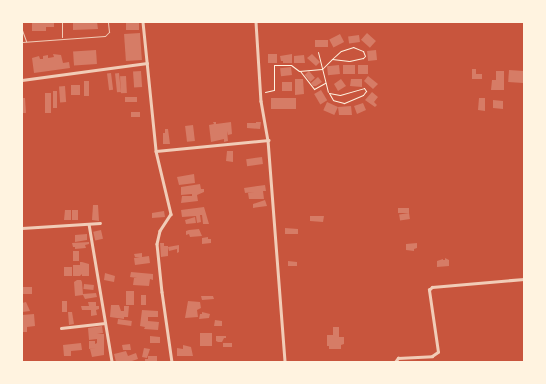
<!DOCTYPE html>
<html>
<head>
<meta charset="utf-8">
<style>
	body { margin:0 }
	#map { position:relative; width:546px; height:384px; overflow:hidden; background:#c8553d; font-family:Inter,sans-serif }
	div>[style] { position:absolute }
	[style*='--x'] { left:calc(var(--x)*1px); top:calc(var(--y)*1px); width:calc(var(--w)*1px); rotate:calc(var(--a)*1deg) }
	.building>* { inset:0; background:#d67c66; transform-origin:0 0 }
	.path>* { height:1px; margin:-0.5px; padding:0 0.5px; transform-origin:0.5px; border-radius:0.5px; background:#fff3e0 }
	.service>* { height:1px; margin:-0.5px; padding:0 0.5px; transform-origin:0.5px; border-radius:0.5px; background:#f1ccb7 }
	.minor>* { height:2.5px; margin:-1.25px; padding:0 1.25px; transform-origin:1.25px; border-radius:1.25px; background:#f1ccb7 }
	span { translate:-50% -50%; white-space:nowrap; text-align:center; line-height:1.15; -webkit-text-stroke:4px #fff3e0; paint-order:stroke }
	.frame { position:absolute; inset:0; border:23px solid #fff3e0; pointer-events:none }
</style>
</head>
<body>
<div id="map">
	<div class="building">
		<i style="clip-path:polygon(32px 22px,54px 22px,54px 27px,46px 27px,46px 31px,32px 31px)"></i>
		<i style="clip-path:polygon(73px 22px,97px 22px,98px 29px,73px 30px)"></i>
		<i style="left:126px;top:22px;width:13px;height:8px"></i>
		<i style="left:140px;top:33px;width:27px;height:16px;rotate:86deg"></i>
		<i style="left:367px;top:33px;width:12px;height:9px;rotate:42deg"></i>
		<i style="left:340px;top:34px;width:9px;height:12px;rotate:63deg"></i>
		<i style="left:359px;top:35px;width:7px;height:11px;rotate:82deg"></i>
		<i style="left:328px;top:40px;width:7px;height:13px;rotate:90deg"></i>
		<i style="left:96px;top:50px;width:14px;height:23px;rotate:86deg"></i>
		<i style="left:376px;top:50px;width:10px;height:9px;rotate:84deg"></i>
		<i style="clip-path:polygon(53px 54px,61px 55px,63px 63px,69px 62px,70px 68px,34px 73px,32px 58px,39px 56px,40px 59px,43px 59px,43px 56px,48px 55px,48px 58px,54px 57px)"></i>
		<i style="left:268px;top:54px;width:9px;height:9px"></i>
		<i style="clip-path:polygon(292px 54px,292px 63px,283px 63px,283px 61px,281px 61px,280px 56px)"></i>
		<i style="clip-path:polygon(312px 54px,320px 62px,316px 66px,307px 58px)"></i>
		<i style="clip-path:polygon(304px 55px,305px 63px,294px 63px,294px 56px)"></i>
		<i style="left:339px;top:65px;width:9px;height:12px;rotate:84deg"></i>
		<i style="left:343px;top:65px;width:12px;height:9px"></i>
		<i style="left:358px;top:65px;width:10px;height:9px"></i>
		<i style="left:291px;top:67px;width:8px;height:11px;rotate:83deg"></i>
		<i style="clip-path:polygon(472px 69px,476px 69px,476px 74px,482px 74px,482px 79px,472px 79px)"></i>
		<i style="left:509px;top:70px;width:15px;height:12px;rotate:4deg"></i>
		<i style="left:141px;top:71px;width:16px;height:8px;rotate:86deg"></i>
		<i style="left:309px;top:71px;width:9px;height:6px;rotate:49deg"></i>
		<i style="clip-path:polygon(496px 71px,504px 71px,504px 90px,491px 90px,492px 80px,496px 80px)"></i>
		<i style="left:111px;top:73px;width:17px;height:4px;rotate:83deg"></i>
		<i style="left:119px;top:73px;width:19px;height:4px;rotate:84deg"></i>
		<i style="left:126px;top:76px;width:17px;height:6px;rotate:87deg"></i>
		<i style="clip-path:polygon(368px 76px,378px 84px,373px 89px,364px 81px)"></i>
		<i style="clip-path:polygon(318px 77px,322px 82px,316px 86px,313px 86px,311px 83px)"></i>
		<i style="clip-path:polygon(295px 79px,303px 79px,304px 94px,295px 95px)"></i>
		<i style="clip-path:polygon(341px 79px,346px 86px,338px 91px,334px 84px)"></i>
		<i style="clip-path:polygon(351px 79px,362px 79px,362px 87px,350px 86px)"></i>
		<i style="left:84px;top:81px;width:5px;height:15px"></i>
		<i style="left:282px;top:82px;width:10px;height:9px"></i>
		<i style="left:71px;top:85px;width:9px;height:10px"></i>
		<i style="left:65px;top:86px;width:16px;height:6px;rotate:86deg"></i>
		<i style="left:321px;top:90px;width:12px;height:8px;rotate:59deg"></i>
		<i style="left:53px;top:91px;width:4px;height:17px"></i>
		<i style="clip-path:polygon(372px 92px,378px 97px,374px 102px,377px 105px,375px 107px,365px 100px)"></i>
		<i style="left:45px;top:93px;width:6px;height:20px"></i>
		<i style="left:137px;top:97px;width:5px;height:12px;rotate:90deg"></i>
		<i style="clip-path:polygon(22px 98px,25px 98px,26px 113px,22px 113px)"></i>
		<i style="left:296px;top:98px;width:11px;height:25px;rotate:90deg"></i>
		<i style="clip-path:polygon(479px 98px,485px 98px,485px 111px,478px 110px)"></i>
		<i style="clip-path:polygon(493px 100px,503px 101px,503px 109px,493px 108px)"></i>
		<i style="left:327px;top:102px;width:12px;height:9px;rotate:24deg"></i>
		<i style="clip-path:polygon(363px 103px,366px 110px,357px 114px,354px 106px)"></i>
		<i style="clip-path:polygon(351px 106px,352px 115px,339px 115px,338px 107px)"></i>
		<i style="left:131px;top:112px;width:9px;height:5px"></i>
		<i style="clip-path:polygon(213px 122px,216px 122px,216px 124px,231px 122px,232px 134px,228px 135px,227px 131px,228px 141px,224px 142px,224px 139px,211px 142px,209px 125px,214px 124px)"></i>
		<i style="clip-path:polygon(256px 122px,261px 122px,260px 129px,247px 128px,247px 123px,256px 123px)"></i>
		<i style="left:193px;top:125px;width:16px;height:8px;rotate:83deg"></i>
		<i style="clip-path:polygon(165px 129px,168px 129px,170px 144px,163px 144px,163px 133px,165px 133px)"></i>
		<i style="clip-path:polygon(227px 151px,233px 151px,233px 162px,226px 161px)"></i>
		<i style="left:262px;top:157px;width:7px;height:16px;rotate:82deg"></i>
		<i style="clip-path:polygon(194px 174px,195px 183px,179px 185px,177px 177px)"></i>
		<i style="clip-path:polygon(200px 184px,201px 189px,204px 189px,204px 192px,197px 195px,198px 201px,181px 203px,182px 196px,192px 196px,192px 194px,181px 195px,181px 187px)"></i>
		<i style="clip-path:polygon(265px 185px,266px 191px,263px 191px,264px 199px,249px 199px,248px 193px,254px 192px,245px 193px,244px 188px)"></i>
		<i style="clip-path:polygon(265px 200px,267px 206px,253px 208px,253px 204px)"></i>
		<i style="clip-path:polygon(93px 205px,98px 205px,99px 221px,92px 220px)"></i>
		<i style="clip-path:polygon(204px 207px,209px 224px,203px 224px,202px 215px,200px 215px,201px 222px,197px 223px,196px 216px,182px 217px,181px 210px)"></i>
		<i style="left:409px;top:208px;width:5px;height:11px;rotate:90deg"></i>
		<i style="clip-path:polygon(65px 210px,71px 210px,71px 220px,64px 220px)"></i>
		<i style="left:72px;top:210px;width:6px;height:10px"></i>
		<i style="clip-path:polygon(164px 211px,165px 217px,152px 218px,152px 213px)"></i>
		<i style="left:409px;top:213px;width:6px;height:10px;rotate:81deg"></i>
		<i style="clip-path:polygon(310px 216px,324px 216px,323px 222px,310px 221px)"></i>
		<i style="clip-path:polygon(195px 217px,196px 223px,186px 224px,185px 220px)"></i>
		<i style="clip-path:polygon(285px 228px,298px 229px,298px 234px,285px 234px)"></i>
		<i style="clip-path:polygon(199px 229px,202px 236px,190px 237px,189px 234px,186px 235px,186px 231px,189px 230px)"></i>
		<i style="left:101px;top:230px;width:9px;height:8px;rotate:77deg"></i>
		<i style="clip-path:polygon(87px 234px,87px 240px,75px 242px,75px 235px)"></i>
		<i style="clip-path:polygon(208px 237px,208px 239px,211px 239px,211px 243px,202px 244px,202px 238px)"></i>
		<i style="clip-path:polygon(89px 242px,89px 244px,85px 245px,86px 248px,75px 249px,75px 247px,73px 247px,72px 243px)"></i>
		<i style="clip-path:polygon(160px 243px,164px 243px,164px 246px,168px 246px,168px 256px,161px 257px)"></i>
		<i style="clip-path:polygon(417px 243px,417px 248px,414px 249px,414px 251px,406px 250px,406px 244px)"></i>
		<i style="clip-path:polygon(179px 245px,179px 252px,177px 253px,177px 249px,169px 251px,168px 247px)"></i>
		<i style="left:73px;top:251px;width:6px;height:10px"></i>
		<i style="clip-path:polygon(142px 253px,142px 257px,149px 256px,150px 263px,135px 265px,134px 258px,140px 257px,135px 257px,134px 254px)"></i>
		<i style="clip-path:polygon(445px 258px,449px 260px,449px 266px,437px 267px,437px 261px,443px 259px,443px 260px,445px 260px)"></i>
		<i style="clip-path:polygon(288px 261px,297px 262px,297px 266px,288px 266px)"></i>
		<i style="clip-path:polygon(80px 262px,82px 262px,82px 274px,80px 276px,73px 276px,73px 265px,80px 265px)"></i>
		<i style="clip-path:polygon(82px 262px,89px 264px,89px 276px,82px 276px)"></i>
		<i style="left:64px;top:267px;width:8px;height:9px"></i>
		<i style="clip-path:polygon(131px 272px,153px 274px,153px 280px,150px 279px,149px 286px,133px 285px,134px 278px,137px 278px,130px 277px)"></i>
		<i style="clip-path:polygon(105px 273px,115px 276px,114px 282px,104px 280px)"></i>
		<i style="clip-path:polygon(77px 280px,81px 280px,82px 282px,83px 294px,96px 293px,97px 297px,85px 299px,83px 295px,75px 296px,74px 282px)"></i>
		<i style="left:84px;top:284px;width:10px;height:5px;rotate:6deg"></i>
		<i style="left:32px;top:287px;width:7px;height:10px;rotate:90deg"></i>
		<i style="left:126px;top:291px;width:8px;height:14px"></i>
		<i style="left:141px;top:295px;width:5px;height:10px"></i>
		<i style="clip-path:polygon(201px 296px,213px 296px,214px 299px,202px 300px)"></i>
		<i style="left:62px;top:301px;width:5px;height:11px"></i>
		<i style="clip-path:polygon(188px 301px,200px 302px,201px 308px,197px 310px,198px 317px,185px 318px)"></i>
		<i style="clip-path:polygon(26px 302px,30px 311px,22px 312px,22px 303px)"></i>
		<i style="clip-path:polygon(88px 302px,96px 302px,96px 306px,99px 306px,99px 309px,96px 310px,97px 315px,91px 316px,91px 310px,82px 310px,81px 306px,89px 306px)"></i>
		<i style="clip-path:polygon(111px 305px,119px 305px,121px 311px,124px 311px,124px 306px,129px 306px,128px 317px,124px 317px,124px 319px,110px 317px)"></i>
		<i style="clip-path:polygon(142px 310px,158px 311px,158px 317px,148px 317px,148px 321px,159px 322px,158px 330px,144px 329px,145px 327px,140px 326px)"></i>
		<i style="clip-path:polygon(68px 312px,72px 312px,74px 324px,69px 325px)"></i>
		<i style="clip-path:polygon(202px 312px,210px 314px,209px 318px,199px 319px,200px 314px,202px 314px)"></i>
		<i style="clip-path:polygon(34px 314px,35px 326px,27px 327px,27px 332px,22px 332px,22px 315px)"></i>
		<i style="left:118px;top:319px;width:14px;height:5px;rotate:8deg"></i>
		<i style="clip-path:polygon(215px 320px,222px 321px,222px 326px,214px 326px)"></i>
		<i style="clip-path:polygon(102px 326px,103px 333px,97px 334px,104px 334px,104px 355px,92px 357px,90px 349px,97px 348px,89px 349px,89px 341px,95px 341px,95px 344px,97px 343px,97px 339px,89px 340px,88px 328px)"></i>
		<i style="clip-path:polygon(333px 327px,339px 327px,339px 337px,344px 337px,344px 344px,341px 345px,341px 349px,329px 349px,329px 346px,327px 346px,327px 335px,333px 335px)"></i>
		<i style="left:200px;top:333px;width:12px;height:13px"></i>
		<i style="clip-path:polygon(150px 336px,160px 337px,160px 343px,150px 343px)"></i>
		<i style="clip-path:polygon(216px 336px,226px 336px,226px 338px,224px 338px,222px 342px,218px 342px,216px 341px)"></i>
		<i style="clip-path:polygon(81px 343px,82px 350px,71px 351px,71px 356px,64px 356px,63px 345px)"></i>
		<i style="left:232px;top:343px;width:4px;height:9px;rotate:90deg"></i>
		<i style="clip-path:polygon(130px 344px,131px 350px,123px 350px,122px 345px)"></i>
		<i style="clip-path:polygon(183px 345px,191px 347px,193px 356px,177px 356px,177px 348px,183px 349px)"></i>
		<i style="clip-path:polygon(144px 348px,150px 349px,147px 358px,142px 357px)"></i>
		<i style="clip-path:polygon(126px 351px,128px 356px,136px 353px,138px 359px,129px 362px,116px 362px,114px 354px)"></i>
		<i style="clip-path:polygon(148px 356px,157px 356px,157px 362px,145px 362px,145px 359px,148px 359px)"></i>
	</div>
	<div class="path">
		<i style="--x:353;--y:47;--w:11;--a:22"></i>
		<i style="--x:363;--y:51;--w:5;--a:68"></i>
		<i style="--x:365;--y:56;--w:3;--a:135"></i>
		<i style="--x:363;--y:58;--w:14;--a:168"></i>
		<i style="--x:349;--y:61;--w:17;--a:-173"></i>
		<i style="--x:332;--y:59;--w:12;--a:-42"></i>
		<i style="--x:341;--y:51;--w:13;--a:-18"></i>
		<i style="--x:318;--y:52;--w:41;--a:76"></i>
		<i style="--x:300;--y:71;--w:23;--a:52"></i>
		<i style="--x:314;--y:89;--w:13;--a:-29"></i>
		<i style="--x:364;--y:88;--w:4;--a:56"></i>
		<i style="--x:366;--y:91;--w:5;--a:127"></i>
		<i style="--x:363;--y:95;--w:21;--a:157"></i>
		<i style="--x:344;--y:103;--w:11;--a:-165"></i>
		<i style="--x:333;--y:100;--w:8;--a:-120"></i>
		<i style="--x:329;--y:93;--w:11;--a:10"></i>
		<i style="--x:340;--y:95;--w:25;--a:-16"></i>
		<i style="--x:265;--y:92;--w:9;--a:-13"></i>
		<i style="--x:274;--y:90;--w:25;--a:-90"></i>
		<i style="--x:274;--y:65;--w:17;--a:0"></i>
		<i style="--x:291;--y:65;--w:10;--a:37"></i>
		<i style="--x:299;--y:71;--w:23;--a:-5"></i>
		<i style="--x:322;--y:69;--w:14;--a:-45"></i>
	</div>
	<div class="service">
		<i style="--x:62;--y:22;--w:15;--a:90"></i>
		<i style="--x:22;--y:30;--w:12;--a:70"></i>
		<i style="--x:22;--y:42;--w:83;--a:-4.1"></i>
		<i style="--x:105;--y:36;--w:6;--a:-45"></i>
		<i style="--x:109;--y:32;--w:10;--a:-96"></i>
	</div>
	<div class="minor">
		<i style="--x:143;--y:22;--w:130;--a:84.2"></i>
		<i style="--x:156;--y:151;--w:65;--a:76.6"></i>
		<i style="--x:171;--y:214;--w:20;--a:123"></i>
		<i style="--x:160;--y:231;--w:13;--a:103"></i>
		<i style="--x:157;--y:244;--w:48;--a:84.1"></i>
		<i style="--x:162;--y:292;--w:71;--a:81.9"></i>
		<i style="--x:256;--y:22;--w:79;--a:86.4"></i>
		<i style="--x:261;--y:101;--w:40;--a:80"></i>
		<i style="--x:268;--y:140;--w:223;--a:85.6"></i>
		<i style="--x:22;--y:80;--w:126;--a:-7.7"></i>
		<i style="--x:156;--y:151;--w:113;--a:-5.6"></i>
		<i style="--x:89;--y:224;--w:140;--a:80.5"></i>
		<i style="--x:22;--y:228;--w:78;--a:-3.7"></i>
		<i style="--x:61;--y:328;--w:44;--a:-6.5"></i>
		<i style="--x:395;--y:362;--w:5;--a:-53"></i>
		<i style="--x:398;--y:358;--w:34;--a:-3"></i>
		<i style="--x:432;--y:356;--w:7;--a:-34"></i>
		<i style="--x:438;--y:352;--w:63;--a:-98.3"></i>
		<i style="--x:429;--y:290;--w:4;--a:-45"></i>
		<i style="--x:432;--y:287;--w:92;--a:-5"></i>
	</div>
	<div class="frame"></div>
</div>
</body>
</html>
